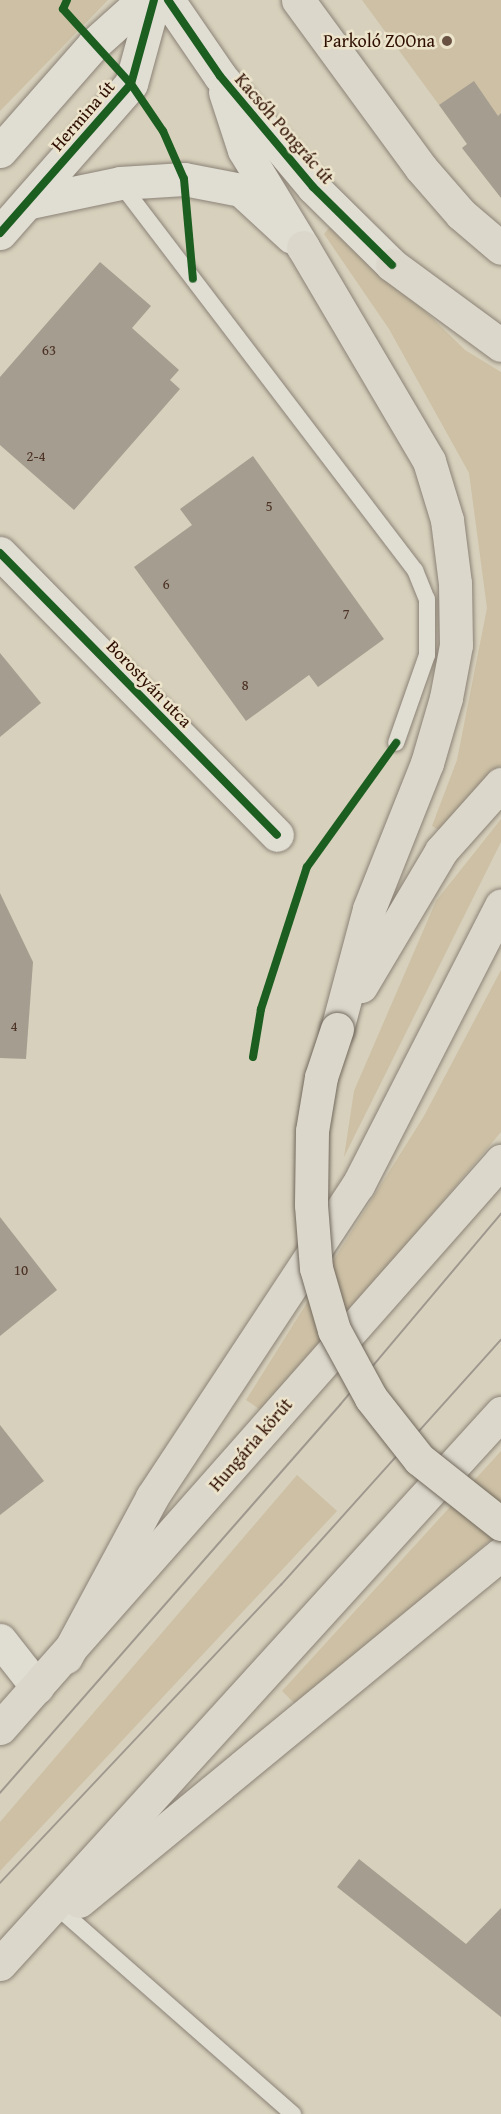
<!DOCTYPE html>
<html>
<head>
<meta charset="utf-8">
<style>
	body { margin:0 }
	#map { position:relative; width:501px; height:2114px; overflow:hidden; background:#d7d0bc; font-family:"Gentium Book Plus",serif }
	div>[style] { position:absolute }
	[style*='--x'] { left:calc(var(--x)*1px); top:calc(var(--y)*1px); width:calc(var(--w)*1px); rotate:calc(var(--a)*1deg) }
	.green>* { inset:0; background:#cdc0a5 }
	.building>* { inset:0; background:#a59d90 }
	.roads { filter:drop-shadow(0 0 2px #8b8276) drop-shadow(0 0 2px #8b8276) }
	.service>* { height:16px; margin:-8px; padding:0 8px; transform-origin:8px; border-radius:8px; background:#e0ddd3 }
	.minor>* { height:33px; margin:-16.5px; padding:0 16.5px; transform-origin:16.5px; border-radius:16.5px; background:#e0ddd3 }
	.tertiary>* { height:33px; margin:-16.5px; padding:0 16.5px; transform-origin:16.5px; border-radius:16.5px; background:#e0ddd3 }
	.primary>* { height:33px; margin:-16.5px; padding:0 16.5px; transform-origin:16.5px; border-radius:16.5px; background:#dbd7cb }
	.tram>* { height:1.5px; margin:-0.75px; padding:0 0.75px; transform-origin:0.75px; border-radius:0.75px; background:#9f988f }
	.bridges { filter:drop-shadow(0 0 2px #72695d) drop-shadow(0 0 2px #72695d) }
	.primary-bridge>* { height:33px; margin:-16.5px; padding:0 16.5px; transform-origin:16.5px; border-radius:16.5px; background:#dbd7cb }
	.cycleway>* { height:8px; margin:-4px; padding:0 4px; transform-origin:4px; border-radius:4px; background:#1b5e20 }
	.dots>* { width:16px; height:16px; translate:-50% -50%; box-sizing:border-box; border:3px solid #ede4cc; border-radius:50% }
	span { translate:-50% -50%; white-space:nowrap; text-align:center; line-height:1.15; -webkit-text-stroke:5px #ede4cc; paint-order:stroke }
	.number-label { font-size:15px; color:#4c3225 }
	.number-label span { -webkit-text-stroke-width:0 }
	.poi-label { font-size:18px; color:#2e0e01 }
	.right { translate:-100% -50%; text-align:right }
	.street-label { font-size:18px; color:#2e0e01 }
</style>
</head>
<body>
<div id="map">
	<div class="green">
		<i style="clip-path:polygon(0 0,108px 0,0 111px)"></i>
		<i style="clip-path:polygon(362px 0,501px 0,501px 121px,439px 105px)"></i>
		<i style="clip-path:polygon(334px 222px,465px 350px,501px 372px,501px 765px,441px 831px,432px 826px,457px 760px,487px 608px,469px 473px,389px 329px,324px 234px)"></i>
		<i style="clip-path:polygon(501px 819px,501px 842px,344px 1157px,354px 1091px,436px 901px)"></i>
		<i style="clip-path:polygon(501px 970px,501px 1132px,265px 1413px,246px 1400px,424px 1116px)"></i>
		<i style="clip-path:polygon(501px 1451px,501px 1531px,297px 1706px,282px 1691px)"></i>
		<i style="clip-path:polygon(297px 1475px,337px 1511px,0 1871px,0 1822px)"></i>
	</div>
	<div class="building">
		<i style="clip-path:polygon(474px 81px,498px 116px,501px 113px,501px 198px,462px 148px,467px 144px,439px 105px)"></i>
		<i style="clip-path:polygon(100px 262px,151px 306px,132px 328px,179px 370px,170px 380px,180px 389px,74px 510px,0 445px,0 377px)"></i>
		<i style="clip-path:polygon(253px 456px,384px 639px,318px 687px,309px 675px,246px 721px,134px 567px,192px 525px,180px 509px)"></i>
		<i style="clip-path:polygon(0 653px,41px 703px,0 737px)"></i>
		<i style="clip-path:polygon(0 893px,33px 962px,26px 1059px,0 1058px)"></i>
		<i style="clip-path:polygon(0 1217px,57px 1290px,0 1336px)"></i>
		<i style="clip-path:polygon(0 1425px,44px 1481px,0 1515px)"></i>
		<i style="clip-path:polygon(359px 1859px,466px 1944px,501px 1908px,501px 2017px,337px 1887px)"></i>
	</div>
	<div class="roads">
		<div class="service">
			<i style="--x:120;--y:183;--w:487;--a:52.7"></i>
			<i style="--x:415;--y:570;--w:31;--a:68"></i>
			<i style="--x:427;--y:599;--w:56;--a:90"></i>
			<i style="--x:427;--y:655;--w:93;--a:109.4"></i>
			<i style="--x:64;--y:1913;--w:305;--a:41.3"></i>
		</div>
		<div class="minor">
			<i style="--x:0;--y:151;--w:141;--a:-48.7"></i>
			<i style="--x:93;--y:45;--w:67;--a:-42"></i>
			<i style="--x:30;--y:202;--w:92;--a:-11.9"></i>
			<i style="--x:120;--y:183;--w:64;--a:-3.6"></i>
			<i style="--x:184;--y:179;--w:58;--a:10.9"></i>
			<i style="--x:241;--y:190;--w:69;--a:42.7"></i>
			<i style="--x:0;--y:233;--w:198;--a:-48.7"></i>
			<i style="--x:131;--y:84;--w:87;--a:-74.7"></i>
			<i style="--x:0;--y:553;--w:395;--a:45.5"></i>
			<i style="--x:0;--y:1640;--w:60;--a:51.8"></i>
		</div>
		<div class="tertiary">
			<i style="--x:168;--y:0;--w:92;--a:55.6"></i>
			<i style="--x:220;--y:76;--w:145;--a:50"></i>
			<i style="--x:313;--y:187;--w:111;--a:44.6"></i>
			<i style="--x:225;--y:92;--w:61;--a:71.9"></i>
			<i style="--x:244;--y:150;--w:114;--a:58.7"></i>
		</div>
		<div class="primary">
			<i style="--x:298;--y:0;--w:208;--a:53.8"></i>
			<i style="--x:421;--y:168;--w:61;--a:49"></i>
			<i style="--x:461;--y:214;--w:52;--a:40.4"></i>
			<i style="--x:303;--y:247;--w:248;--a:59.5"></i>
			<i style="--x:429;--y:461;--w:62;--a:73"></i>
			<i style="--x:447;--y:520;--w:64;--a:82.8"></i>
			<i style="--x:455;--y:583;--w:62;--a:89.1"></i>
			<i style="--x:456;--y:645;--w:54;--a:100.7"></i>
			<i style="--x:446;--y:698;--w:68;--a:106.3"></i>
			<i style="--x:427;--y:763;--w:157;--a:111.7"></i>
			<i style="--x:369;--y:909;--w:124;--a:104.9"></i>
			<i style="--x:392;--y:265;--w:135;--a:36.3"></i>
			<i style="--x:361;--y:986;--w:157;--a:-59.3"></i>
			<i style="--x:441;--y:851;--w:90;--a:-48.2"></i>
			<i style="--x:66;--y:1657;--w:182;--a:-61.7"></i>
			<i style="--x:152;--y:1497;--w:374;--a:-56.6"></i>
			<i style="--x:358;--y:1185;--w:314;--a:-62.9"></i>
			<i style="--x:0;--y:1728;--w:757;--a:-48.54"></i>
			<i style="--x:79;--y:1901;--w:546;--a:-39.43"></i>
			<i style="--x:0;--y:1964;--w:745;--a:-47.72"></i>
		</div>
	</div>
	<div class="tram">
		<i style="--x:0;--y:1793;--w:516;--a:-48.77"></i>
		<i style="--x:340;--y:1405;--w:250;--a:-49.9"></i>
		<i style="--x:0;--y:1883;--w:410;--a:-46.7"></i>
		<i style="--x:281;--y:1585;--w:329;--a:-48.1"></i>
	</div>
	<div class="bridges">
		<div class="primary-bridge">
			<i style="--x:337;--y:1029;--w:51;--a:108.4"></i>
			<i style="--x:321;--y:1077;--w:55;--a:99.5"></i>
			<i style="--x:312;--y:1131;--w:74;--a:90.8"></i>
			<i style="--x:311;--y:1205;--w:63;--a:85.5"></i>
			<i style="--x:316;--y:1268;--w:65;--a:73.8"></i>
			<i style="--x:334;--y:1330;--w:77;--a:61.4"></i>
			<i style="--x:371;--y:1398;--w:78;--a:51.8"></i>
			<i style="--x:419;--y:1459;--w:105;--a:38.4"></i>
		</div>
	</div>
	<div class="cycleway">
		<i style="--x:67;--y:0;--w:10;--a:114"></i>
		<i style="--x:63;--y:9;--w:101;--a:47.8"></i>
		<i style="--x:131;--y:84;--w:57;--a:55.8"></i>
		<i style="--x:163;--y:131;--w:52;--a:66.4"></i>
		<i style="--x:184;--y:179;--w:100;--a:84.9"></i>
		<i style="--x:168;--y:0;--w:92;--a:55.6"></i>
		<i style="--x:220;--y:76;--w:145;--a:50"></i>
		<i style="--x:313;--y:187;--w:111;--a:44.6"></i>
		<i style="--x:0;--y:233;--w:198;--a:-48.7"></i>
		<i style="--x:131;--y:84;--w:87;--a:-74.7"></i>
		<i style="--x:0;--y:553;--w:395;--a:45.5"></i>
		<i style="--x:253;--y:1057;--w:49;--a:-80.5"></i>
		<i style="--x:261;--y:1009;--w:149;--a:-72.1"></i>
		<i style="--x:307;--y:867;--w:153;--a:-54.3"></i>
	</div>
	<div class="dots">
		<i style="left:447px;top:41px;background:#695242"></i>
	</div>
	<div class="number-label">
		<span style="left:49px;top:350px">63</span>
		<span style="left:36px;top:456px">2-4</span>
		<span style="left:269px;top:506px">5</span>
		<span style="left:166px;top:584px">6</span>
		<span style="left:346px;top:614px">7</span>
		<span style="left:245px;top:685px">8</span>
		<span style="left:14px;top:1026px">4</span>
		<span style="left:21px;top:1270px">10</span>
	</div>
	<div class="poi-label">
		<span class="right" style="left:435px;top:41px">Parkoló ZOOna</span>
	</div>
	<div class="street-label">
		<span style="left:83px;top:116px;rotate:-49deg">Hermina út</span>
		<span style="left:284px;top:129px;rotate:49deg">Kacsóh Pongrác út</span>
		<span style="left:149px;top:684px;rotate:46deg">Borostyán utca</span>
		<span style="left:251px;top:1445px;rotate:-49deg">Hungária körút</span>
	</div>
</div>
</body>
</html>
